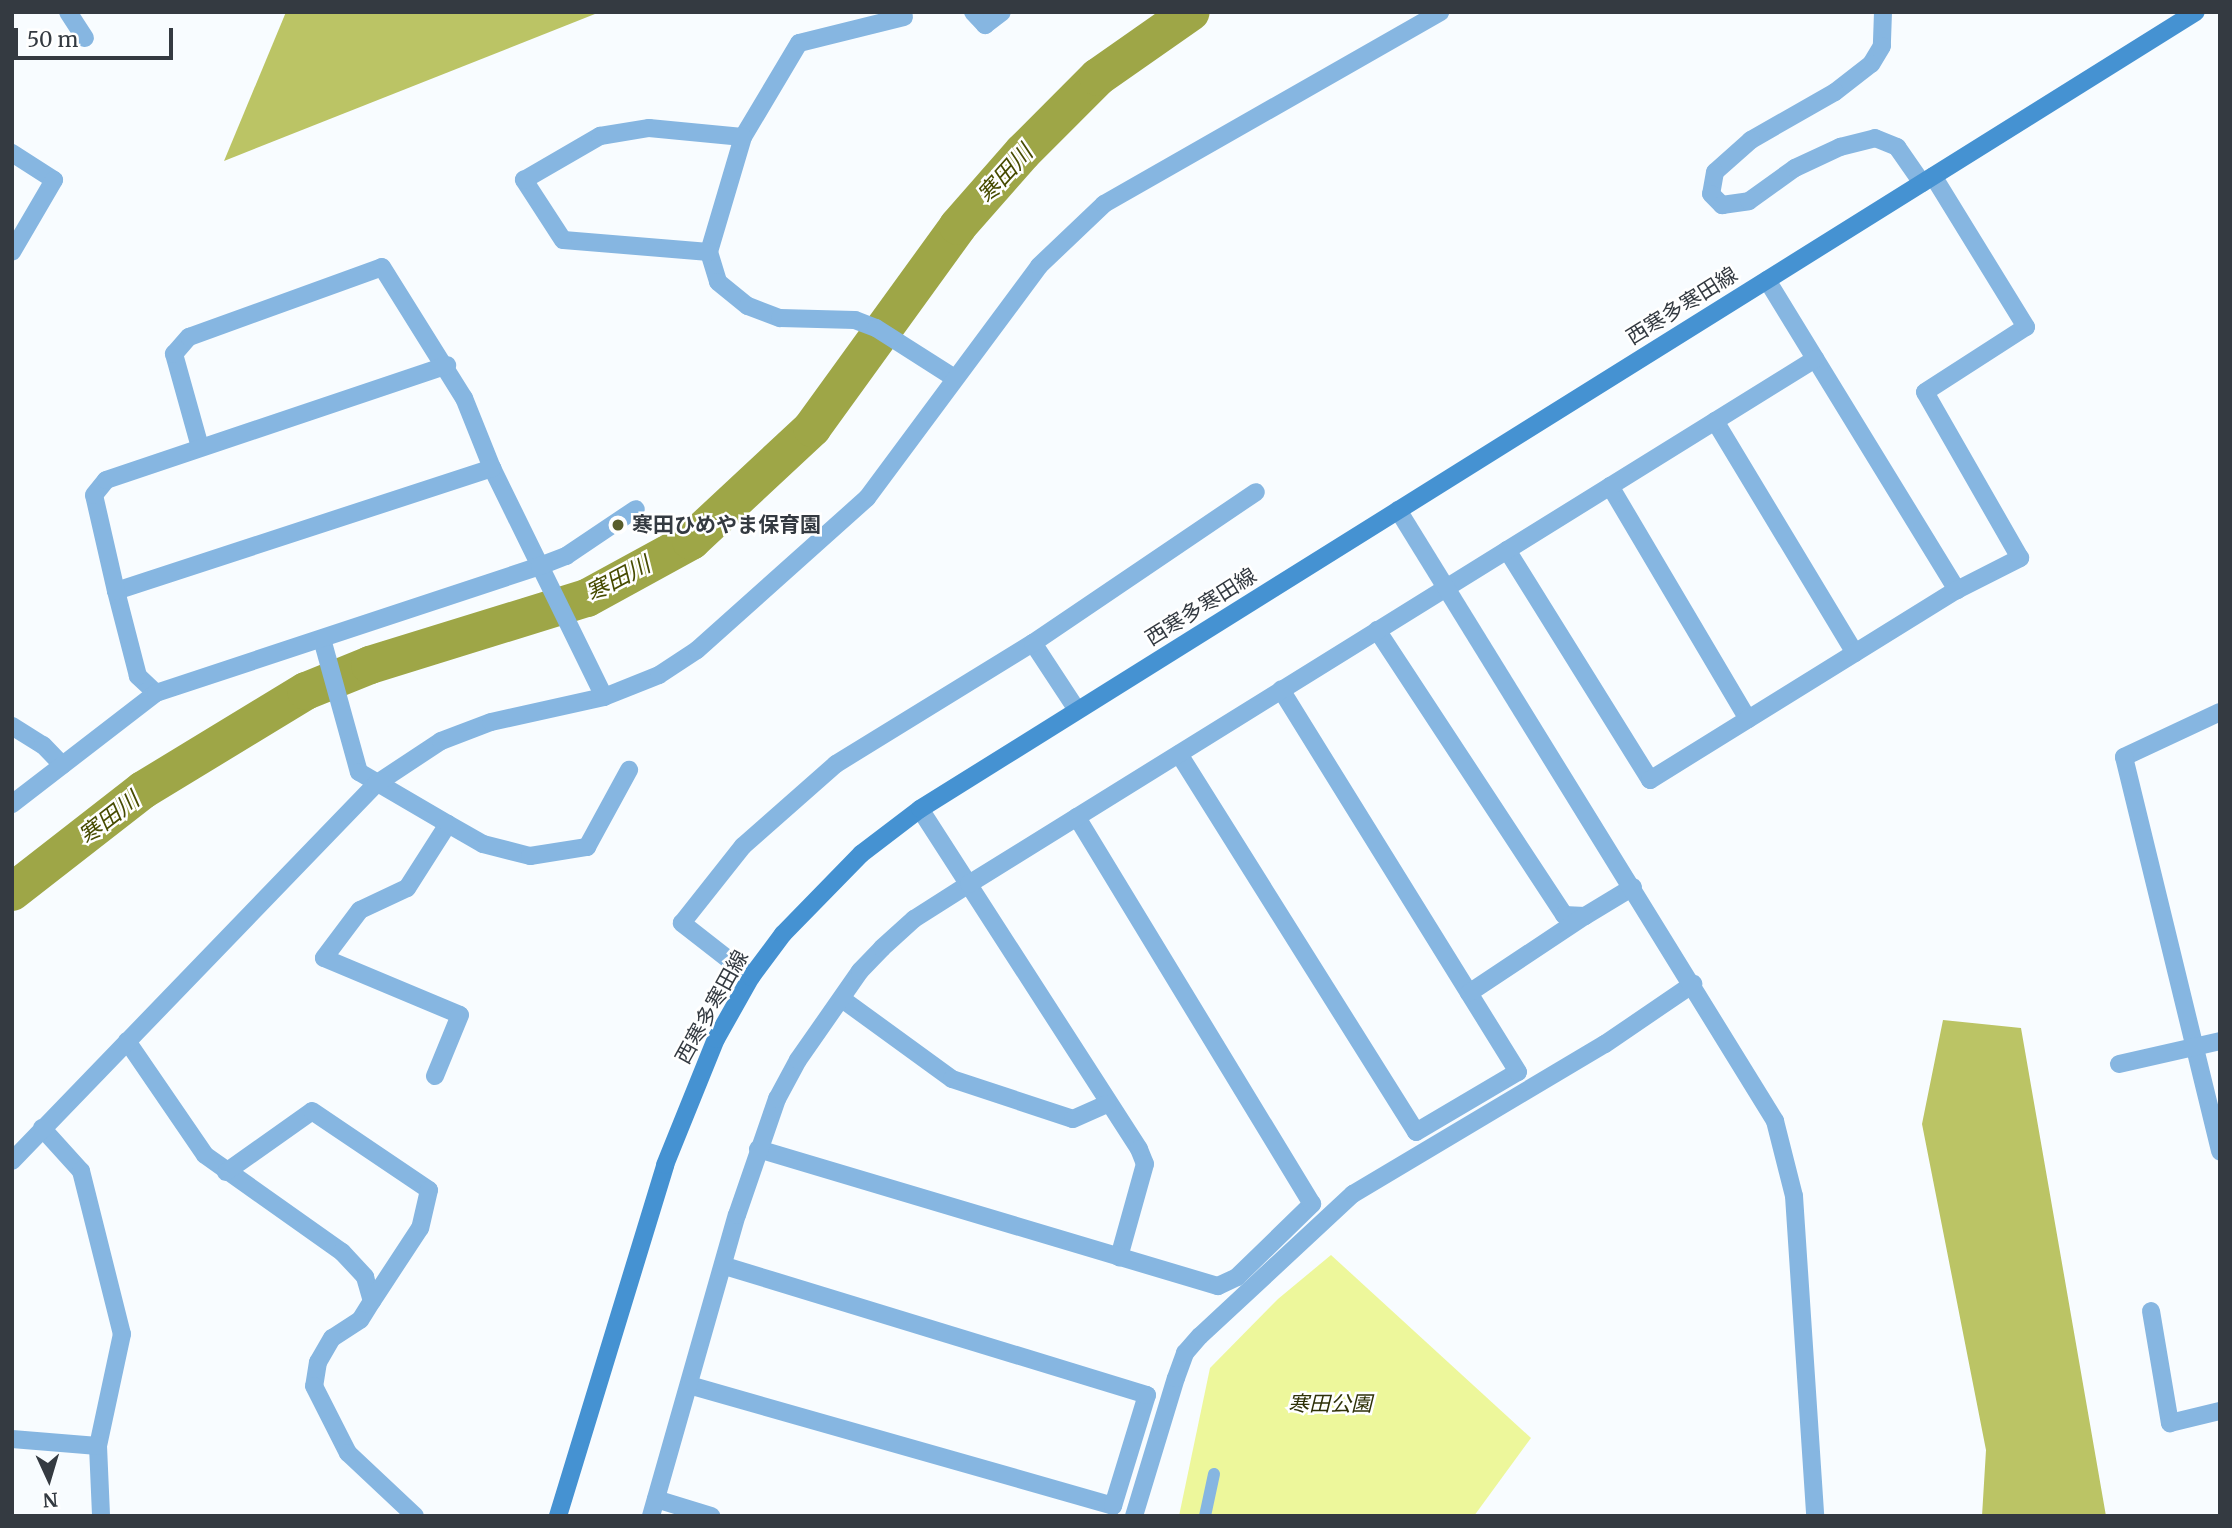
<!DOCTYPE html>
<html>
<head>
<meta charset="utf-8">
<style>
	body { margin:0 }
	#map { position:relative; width:2232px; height:1528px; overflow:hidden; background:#f8fcff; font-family:Merriweather,"Noto Sans JP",serif }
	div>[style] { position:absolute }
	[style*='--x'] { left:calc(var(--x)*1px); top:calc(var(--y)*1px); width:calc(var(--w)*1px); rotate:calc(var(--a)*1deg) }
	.green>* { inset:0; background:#edf79b }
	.forest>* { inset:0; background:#bbc465 }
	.river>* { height:38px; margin:-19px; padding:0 19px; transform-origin:19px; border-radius:19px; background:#9ea647 }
	.service>* { height:12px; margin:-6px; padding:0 6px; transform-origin:6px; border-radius:6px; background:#86b6e1 }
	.minor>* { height:18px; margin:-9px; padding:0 9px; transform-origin:9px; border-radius:9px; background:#86b6e1 }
	.tertiary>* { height:18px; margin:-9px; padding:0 9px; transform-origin:9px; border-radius:9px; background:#86b6e1 }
	.secondary>* { height:18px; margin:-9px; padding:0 9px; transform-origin:9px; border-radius:9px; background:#4592d2 }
	.dots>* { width:19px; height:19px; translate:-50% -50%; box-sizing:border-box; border:4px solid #fff; border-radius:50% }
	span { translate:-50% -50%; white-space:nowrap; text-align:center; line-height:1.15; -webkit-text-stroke:5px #fff; paint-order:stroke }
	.street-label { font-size:21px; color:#343a41 }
	.poi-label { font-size:21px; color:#343a41; font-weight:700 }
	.left { translate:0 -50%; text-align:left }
	.park-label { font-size:21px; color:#2e3108; font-style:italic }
	.water-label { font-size:23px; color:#474b00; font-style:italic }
	.frame { position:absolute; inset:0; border:14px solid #343a41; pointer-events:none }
	.north { position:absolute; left:14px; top:1444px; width:70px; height:70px; -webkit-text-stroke:5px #fff; paint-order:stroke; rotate:176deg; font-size:19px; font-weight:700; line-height:28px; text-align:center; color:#343a41 }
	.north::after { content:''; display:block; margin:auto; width:24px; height:32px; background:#343a41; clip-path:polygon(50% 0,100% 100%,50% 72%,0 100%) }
	.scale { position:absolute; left:14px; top:28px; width:159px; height:32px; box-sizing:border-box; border:4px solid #343a41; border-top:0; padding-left:9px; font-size:21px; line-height:24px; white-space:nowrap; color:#343a41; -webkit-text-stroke:5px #fff; paint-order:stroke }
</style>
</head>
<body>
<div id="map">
	<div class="green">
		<i style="clip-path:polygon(1331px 1255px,1531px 1438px,1474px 1516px,1179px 1516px,1210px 1368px,1278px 1299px)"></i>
	</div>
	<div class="forest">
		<i style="clip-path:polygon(286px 12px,600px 12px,224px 161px)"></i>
		<i style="clip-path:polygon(1943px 1020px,2021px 1028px,2106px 1516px,1982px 1516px,1986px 1450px,1922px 1124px)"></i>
	</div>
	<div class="river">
		<i style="--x:12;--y:892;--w:166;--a:-37.9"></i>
		<i style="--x:143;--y:790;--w:191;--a:-31.3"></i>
		<i style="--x:306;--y:691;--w:69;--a:-22.1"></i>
		<i style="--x:370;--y:665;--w:227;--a:-17.2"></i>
		<i style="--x:587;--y:598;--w:119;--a:-28.7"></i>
		<i style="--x:691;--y:541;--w:166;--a:-43"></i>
		<i style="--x:812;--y:428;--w:249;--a:-54.1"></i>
		<i style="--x:958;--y:226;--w:98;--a:-48.7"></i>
		<i style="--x:1023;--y:152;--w:106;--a:-45"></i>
		<i style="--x:1098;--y:77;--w:113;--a:-35"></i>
	</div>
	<div class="service">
		<i style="--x:1205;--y:1516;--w:43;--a:-77.9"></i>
	</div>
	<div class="minor">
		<i style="--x:68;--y:12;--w:31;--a:57"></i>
		<i style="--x:973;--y:12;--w:18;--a:47"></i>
		<i style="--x:985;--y:25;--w:21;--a:-37"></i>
		<i style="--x:1883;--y:12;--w:34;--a:92"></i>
		<i style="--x:1882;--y:46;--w:21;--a:121"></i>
		<i style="--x:1871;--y:64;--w:46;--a:142.1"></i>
		<i style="--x:1835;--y:92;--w:97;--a:150.3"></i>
		<i style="--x:1751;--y:140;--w:48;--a:138.4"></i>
		<i style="--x:1715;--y:172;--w:22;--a:100"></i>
		<i style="--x:1711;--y:194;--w:16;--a:45"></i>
		<i style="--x:1722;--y:205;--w:27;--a:-8"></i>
		<i style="--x:1749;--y:201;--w:57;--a:-35.7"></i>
		<i style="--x:1795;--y:168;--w:50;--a:-25"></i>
		<i style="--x:1840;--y:147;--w:36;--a:-14"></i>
		<i style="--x:1875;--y:138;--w:24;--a:22"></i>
		<i style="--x:1897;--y:147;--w:44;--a:55.2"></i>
		<i style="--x:904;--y:17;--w:108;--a:166.1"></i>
		<i style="--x:799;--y:43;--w:109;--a:120.8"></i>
		<i style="--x:743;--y:137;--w:120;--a:106.5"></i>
		<i style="--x:709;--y:252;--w:31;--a:73"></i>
		<i style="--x:718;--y:282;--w:38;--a:39"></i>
		<i style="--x:748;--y:306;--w:34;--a:21"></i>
		<i style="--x:780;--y:318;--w:75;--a:1.5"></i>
		<i style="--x:855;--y:320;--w:22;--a:21"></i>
		<i style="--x:876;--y:328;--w:91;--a:32.5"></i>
		<i style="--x:12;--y:153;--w:50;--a:32.7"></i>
		<i style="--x:54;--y:180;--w:83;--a:120.3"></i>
		<i style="--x:709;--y:252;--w:146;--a:-175.3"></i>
		<i style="--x:563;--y:240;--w:72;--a:-123"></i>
		<i style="--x:524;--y:180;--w:88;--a:-30.1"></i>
		<i style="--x:600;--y:136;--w:50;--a:-9.3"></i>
		<i style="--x:649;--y:128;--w:94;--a:5.5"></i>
		<i style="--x:1767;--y:280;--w:364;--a:58.5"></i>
		<i style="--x:1715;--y:421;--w:271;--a:58.9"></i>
		<i style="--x:200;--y:447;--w:97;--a:-105.6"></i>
		<i style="--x:174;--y:354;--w:23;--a:-49"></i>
		<i style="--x:189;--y:337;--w:205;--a:-19.9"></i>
		<i style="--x:382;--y:267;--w:155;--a:58"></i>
		<i style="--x:464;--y:398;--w:75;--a:68.2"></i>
		<i style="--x:492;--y:468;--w:255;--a:63.9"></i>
		<i style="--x:1610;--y:486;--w:271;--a:59.4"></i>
		<i style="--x:1507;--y:550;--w:271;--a:58.1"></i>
		<i style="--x:1650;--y:780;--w:361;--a:-31.8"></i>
		<i style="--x:1957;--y:590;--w:71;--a:-26.9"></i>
		<i style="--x:2020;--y:558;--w:191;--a:-119.8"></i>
		<i style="--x:1925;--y:392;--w:120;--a:-32.8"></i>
		<i style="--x:2026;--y:327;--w:177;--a:-121.6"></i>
		<i style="--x:116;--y:591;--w:396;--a:-18.1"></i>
		<i style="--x:1377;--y:630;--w:341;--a:56.7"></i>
		<i style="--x:1564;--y:915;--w:21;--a:3"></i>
		<i style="--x:1585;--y:916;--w:56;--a:-31.1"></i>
		<i style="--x:322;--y:639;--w:138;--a:74.5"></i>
		<i style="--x:359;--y:772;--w:103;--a:30.3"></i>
		<i style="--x:448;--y:824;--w:76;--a:122.6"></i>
		<i style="--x:407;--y:888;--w:52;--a:154.9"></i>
		<i style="--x:360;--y:910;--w:60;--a:126.9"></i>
		<i style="--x:324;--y:958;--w:147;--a:22.7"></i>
		<i style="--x:460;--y:1015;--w:66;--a:112.3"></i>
		<i style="--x:1033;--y:643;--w:80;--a:56.7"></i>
		<i style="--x:156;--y:693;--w:25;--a:-137"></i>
		<i style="--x:138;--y:676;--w:88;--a:-104.5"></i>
		<i style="--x:116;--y:591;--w:98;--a:-102.9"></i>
		<i style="--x:94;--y:495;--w:19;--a:-51"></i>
		<i style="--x:106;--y:480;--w:360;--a:-18.6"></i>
		<i style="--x:2220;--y:712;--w:106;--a:154.9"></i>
		<i style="--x:2124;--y:757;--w:406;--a:76.3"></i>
		<i style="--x:12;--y:726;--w:36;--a:32"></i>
		<i style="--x:43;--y:745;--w:28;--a:46"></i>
		<i style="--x:1179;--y:754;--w:446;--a:57.9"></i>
		<i style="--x:1416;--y:1132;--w:118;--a:-30.5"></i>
		<i style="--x:1518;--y:1072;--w:450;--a:-121.8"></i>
		<i style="--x:12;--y:804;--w:182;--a:-37.6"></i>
		<i style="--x:156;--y:693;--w:404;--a:-18.3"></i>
		<i style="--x:540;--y:566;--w:28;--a:-21"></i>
		<i style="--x:566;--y:556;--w:84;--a:-33.9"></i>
		<i style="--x:920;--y:809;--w:404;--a:57.2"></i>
		<i style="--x:1139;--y:1149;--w:16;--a:68"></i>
		<i style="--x:1145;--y:1164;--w:97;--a:105.6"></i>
		<i style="--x:448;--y:824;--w:40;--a:29.7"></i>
		<i style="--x:483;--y:844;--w:49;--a:14.3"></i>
		<i style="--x:530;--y:856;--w:58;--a:-9"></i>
		<i style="--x:587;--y:847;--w:88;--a:-61.4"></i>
		<i style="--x:751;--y:977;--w:88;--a:-142"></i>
		<i style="--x:682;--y:923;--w:98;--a:-51.6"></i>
		<i style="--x:743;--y:846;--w:124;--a:-41.4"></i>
		<i style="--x:836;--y:764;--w:231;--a:-31.6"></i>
		<i style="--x:1033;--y:643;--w:269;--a:-34.1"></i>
		<i style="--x:1469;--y:993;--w:139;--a:-33.6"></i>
		<i style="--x:842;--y:999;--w:136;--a:36"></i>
		<i style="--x:952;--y:1079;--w:127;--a:18.3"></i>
		<i style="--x:1073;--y:1119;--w:37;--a:-24"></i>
		<i style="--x:127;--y:1041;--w:138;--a:55.6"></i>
		<i style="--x:205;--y:1155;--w:168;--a:35.3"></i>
		<i style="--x:342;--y:1252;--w:34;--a:47"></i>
		<i style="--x:365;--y:1277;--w:25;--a:74"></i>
		<i style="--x:372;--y:1301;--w:22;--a:122"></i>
		<i style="--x:360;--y:1320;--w:33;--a:147"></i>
		<i style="--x:332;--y:1338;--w:28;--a:120"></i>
		<i style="--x:318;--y:1362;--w:24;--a:99"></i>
		<i style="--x:314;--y:1386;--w:75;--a:63.1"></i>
		<i style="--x:348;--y:1453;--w:92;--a:43.2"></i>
		<i style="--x:2119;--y:1064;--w:104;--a:-12.8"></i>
		<i style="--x:42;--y:1128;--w:58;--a:47.8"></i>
		<i style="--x:81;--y:1171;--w:168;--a:75.9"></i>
		<i style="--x:122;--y:1334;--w:115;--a:102.1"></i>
		<i style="--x:98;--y:1446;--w:70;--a:87.5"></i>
		<i style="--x:758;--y:1149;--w:480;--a:16.6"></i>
		<i style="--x:1218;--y:1286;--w:21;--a:-25"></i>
		<i style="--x:1237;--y:1277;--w:105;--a:-44.2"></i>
		<i style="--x:1312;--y:1204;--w:453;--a:-121.3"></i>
		<i style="--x:12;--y:1161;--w:524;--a:-46.01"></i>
		<i style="--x:376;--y:784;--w:78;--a:-33.5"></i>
		<i style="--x:441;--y:741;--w:53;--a:-20.8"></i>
		<i style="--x:491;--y:722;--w:116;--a:-12.5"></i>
		<i style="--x:604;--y:697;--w:59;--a:-21.8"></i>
		<i style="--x:659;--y:675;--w:45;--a:-33.3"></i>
		<i style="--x:697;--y:650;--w:228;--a:-41.8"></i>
		<i style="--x:867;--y:498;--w:289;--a:-53.4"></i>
		<i style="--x:1039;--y:266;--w:90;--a:-43.6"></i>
		<i style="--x:1104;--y:204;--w:387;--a:-29.7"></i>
		<i style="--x:226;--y:1172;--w:105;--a:-35.3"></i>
		<i style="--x:312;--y:1111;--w:141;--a:34"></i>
		<i style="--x:429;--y:1190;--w:39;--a:103"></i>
		<i style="--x:420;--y:1228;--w:87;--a:123.3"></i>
		<i style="--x:2151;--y:1311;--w:114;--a:80.4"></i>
		<i style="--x:2170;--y:1423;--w:51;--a:-13.5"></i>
		<i style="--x:689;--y:1385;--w:441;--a:15.9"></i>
		<i style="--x:1113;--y:1506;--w:116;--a:-73"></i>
		<i style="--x:1147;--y:1395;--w:441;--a:-163"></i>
		<i style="--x:12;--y:1439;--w:86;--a:4.7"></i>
		<i style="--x:656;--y:1499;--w:58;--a:17.2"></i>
		<i style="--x:651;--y:1516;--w:313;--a:-74.1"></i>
		<i style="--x:737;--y:1215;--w:123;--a:-71"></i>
		<i style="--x:777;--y:1099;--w:44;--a:-61.7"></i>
		<i style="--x:798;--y:1060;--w:108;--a:-55.1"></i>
		<i style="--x:860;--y:971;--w:32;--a:-46"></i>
		<i style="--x:882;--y:948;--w:43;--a:-42.2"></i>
		<i style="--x:914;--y:919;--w:65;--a:-32.5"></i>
		<i style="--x:969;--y:884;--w:996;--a:-31.82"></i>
		<i style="--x:1134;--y:1516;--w:144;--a:-73.1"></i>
		<i style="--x:1176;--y:1378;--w:27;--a:-70"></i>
		<i style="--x:1185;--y:1353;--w:23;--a:-49"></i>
		<i style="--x:1200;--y:1336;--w:209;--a:-42.9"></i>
		<i style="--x:1353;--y:1194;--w:293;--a:-30.8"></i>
		<i style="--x:1605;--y:1044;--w:107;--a:-34.3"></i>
	</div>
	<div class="tertiary">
		<i style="--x:1398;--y:510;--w:718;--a:58.32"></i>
		<i style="--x:1775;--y:1121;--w:77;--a:75.8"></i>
		<i style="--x:1794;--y:1196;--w:321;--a:86.2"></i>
	</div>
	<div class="secondary">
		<i style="--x:558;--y:1516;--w:367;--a:-73"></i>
		<i style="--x:665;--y:1165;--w:136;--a:-68"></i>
		<i style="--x:716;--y:1039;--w:71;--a:-60.6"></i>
		<i style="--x:751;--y:977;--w:54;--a:-53.3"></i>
		<i style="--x:783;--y:934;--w:112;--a:-45.7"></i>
		<i style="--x:861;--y:854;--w:74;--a:-37.3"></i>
		<i style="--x:920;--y:809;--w:1504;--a:-31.99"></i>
	</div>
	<div class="dots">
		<i style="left:618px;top:525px;background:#595d2b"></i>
	</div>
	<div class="street-label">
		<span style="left:1682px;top:306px;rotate:-32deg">西寒多寒田線</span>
		<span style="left:1201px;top:607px;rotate:-32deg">西寒多寒田線</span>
		<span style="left:712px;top:1007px;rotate:-61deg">西寒多寒田線</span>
	</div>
	<div class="poi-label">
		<span class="left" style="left:632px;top:525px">寒田ひめやま保育園</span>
	</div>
	<div class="park-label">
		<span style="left:1330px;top:1404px">寒田公園</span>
	</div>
	<div class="water-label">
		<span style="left:1005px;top:174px;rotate:-48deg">寒田川</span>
		<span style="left:618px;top:579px;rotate:-28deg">寒田川</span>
		<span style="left:109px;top:818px;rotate:-38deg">寒田川</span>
	</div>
	<div class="frame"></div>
	<div class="north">N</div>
	<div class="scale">50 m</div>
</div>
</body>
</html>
